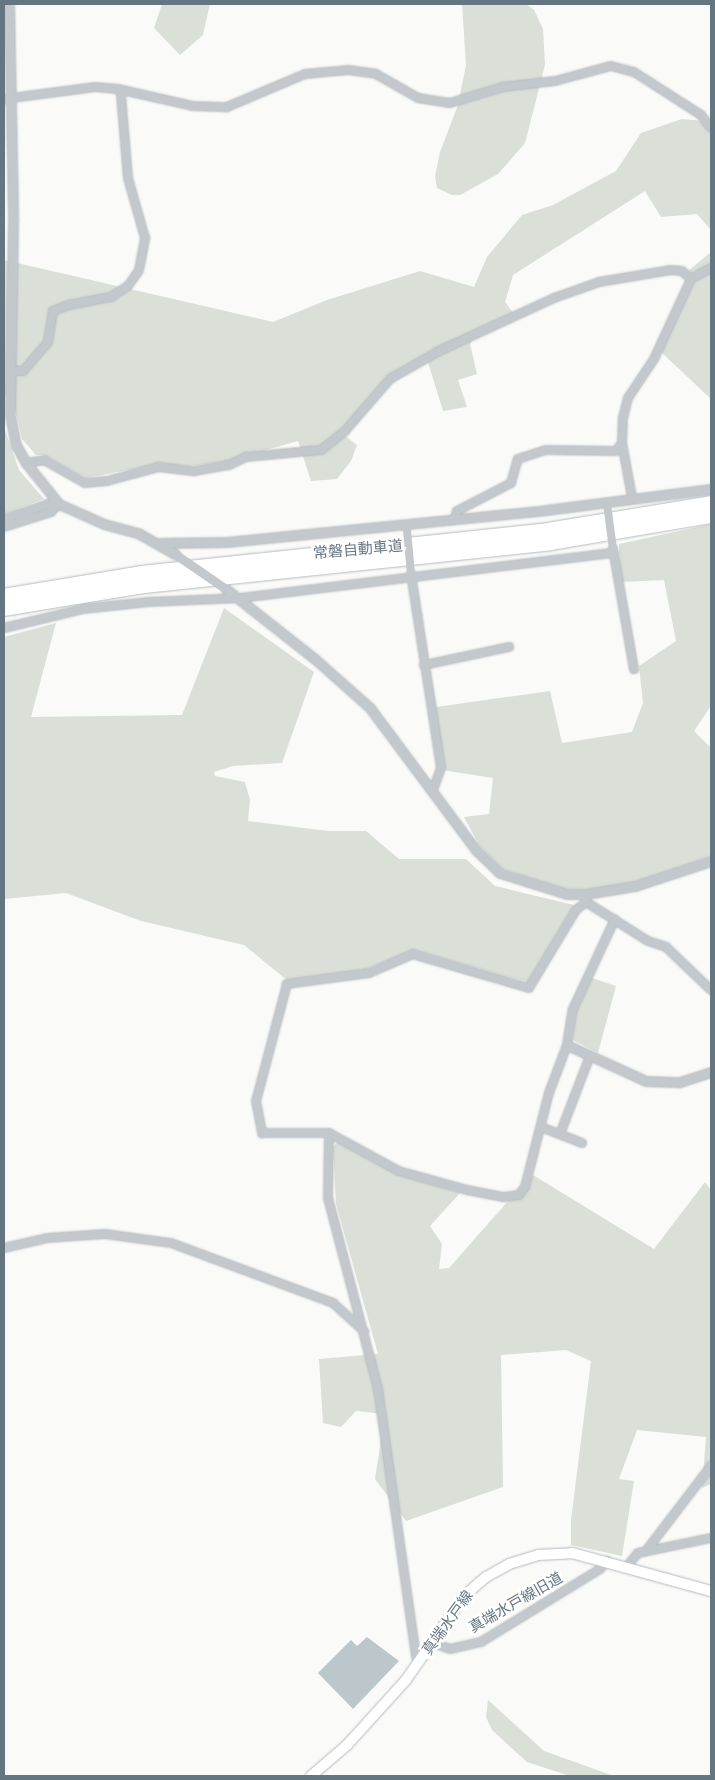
<!DOCTYPE html>
<html>
<head>
<meta charset="utf-8">
<style>
	body { margin:0 }
	#map { position:relative; width:715px; height:1780px; overflow:hidden; background:#fafaf8; font-family:Figtree,"Noto Sans JP",sans-serif }
	div>[style] { position:absolute }
	[style*='--x'] { left:calc(var(--x)*1px); top:calc(var(--y)*1px); width:calc(var(--w)*1px); rotate:calc(var(--a)*1deg) }
	.green>* { inset:0; background:#dadfd7 }
	.water>* { inset:0; background:#bbc7cb }
	.roads { filter:drop-shadow(0 0 1px #b3babf) drop-shadow(0 0 1px #b3babf) }
	.minor>* { height:8px; margin:-4px; padding:0 4px; transform-origin:4px; border-radius:4px; background:#c3c8cc }
	.tertiary>* { height:9px; margin:-4.5px; padding:0 4.5px; transform-origin:4.5px; border-radius:4.5px; background:#c3c8cc }
	.secondary>* { height:10px; margin:-5px; padding:0 5px; transform-origin:5px; border-radius:5px; background:#fff }
	.motorway>* { height:14px; margin:-7px; padding:0 7px; transform-origin:7px; border-radius:7px; background:#fff }
	.minor-bridge>* { height:8px; margin:-4px; padding:0 4px; transform-origin:4px; border-radius:4px; background:#c3c8cc }
	.tertiary-bridge>* { height:9px; margin:-4.5px; padding:0 4.5px; transform-origin:4.5px; border-radius:4.5px; background:#c3c8cc }
	span { translate:-50% -50%; white-space:nowrap; text-align:center; line-height:1.15; -webkit-text-stroke:5px #fff; paint-order:stroke }
	.street-label { font-size:15px; color:#657683 }
	.frame { position:absolute; inset:0; border:5px solid #657683; pointer-events:none }
</style>
</head>
<body>
<div id="map">
	<div class="green">
		<i style="clip-path:polygon(162px 4px,210px 4px,203px 35px,180px 55px,154px 28px)"></i>
		<i style="clip-path:polygon(462px 4px,526px 4px,534px 10px,543px 29px,545px 65px,525px 143px,498px 174px,460px 195px,452px 195px,437px 188px,435px 176px,440px 152px,458px 105px,466px 65px)"></i>
		<i style="clip-path:polygon(682px 119px,704px 121px,711px 130px,711px 230px,697px 214px,661px 217px,645px 191px,513px 275px,505px 302px,514px 314px,479px 329px,470px 344px,477px 374px,458px 380px,467px 407px,443px 411px,426px 356px,406px 365px,376px 389px,340px 432px,357px 445px,351px 461px,337px 479px,311px 481px,298px 441px,227px 461px,190px 466px,158px 464px,87px 478px,44px 455px,36px 455px,22px 439px,15px 410px,4px 394px,4px 260px,273px 322px,327px 300px,420px 271px,474px 287px,487px 257px,522px 215px,553px 205px,616px 171px,641px 133px)"></i>
		<i style="clip-path:polygon(711px 252px,711px 399px,661px 352px,693px 283px,688px 271px)"></i>
		<i style="clip-path:polygon(4px 427px,19px 470px,44px 499px,4px 514px)"></i>
		<i style="clip-path:polygon(711px 524px,711px 706px,694px 731px,711px 748px,711px 856px,634px 883px,585px 890px,566px 890px,502px 868px,479px 845px,464px 817px,489px 814px,493px 778px,442px 770px,436px 733px,436px 707px,550px 691px,562px 743px,632px 732px,643px 703px,639px 666px,676px 641px,664px 580px,620px 582px,619px 544px)"></i>
		<i style="clip-path:polygon(224px 608px,314px 672px,282px 763px,233px 766px,214px 772px,215px 776px,245px 782px,250px 800px,248px 821px,328px 831px,366px 831px,399px 859px,466px 859px,495px 886px,574px 905px,528px 982px,414px 950px,366px 969px,287px 980px,244px 945px,141px 921px,66px 893px,4px 899px,4px 637px,56px 623px,31px 717px,182px 715px)"></i>
		<i style="clip-path:polygon(592px 978px,616px 986px,598px 1053px,573px 1040px,576px 1009px)"></i>
		<i style="clip-path:polygon(338px 1141px,398px 1174px,460px 1193px,430px 1226px,442px 1244px,439px 1269px,449px 1268px,509px 1200px,522px 1198px,533px 1175px,654px 1249px,705px 1182px,711px 1190px,711px 1484px,702px 1488px,706px 1437px,637px 1430px,619px 1479px,634px 1481px,622px 1556px,571px 1545px,571px 1520px,591px 1361px,566px 1350px,501px 1355px,503px 1487px,406px 1521px,375px 1479px,385px 1414px,356px 1411px,341px 1427px,323px 1423px,319px 1359px,378px 1354px,336px 1204px,333px 1147px)"></i>
		<i style="clip-path:polygon(488px 1700px,544px 1751px,614px 1776px,570px 1776px,527px 1762px,492px 1730px,486px 1717px)"></i>
	</div>
	<div class="water">
		<i style="clip-path:polygon(367px 1637px,399px 1661px,353px 1709px,318px 1673px,351px 1640px,357px 1646px)"></i>
	</div>
	<div class="roads">
		<div class="minor">
			<i style="--x:4;--y:99;--w:92;--a:-7.5"></i>
			<i style="--x:95;--y:87;--w:23;--a:5"></i>
			<i style="--x:118;--y:89;--w:76;--a:12.9"></i>
			<i style="--x:192;--y:106;--w:35;--a:2"></i>
			<i style="--x:227;--y:107;--w:85;--a:-22.9"></i>
			<i style="--x:305;--y:74;--w:44;--a:-5.2"></i>
			<i style="--x:349;--y:70;--w:27;--a:8"></i>
			<i style="--x:376;--y:74;--w:48;--a:29.7"></i>
			<i style="--x:418;--y:98;--w:32;--a:9"></i>
			<i style="--x:450;--y:103;--w:55;--a:-16.8"></i>
			<i style="--x:503;--y:87;--w:52;--a:-6.6"></i>
			<i style="--x:555;--y:81;--w:58;--a:-15"></i>
			<i style="--x:611;--y:66;--w:24;--a:15"></i>
			<i style="--x:634;--y:72;--w:80;--a:32.7"></i>
			<i style="--x:701;--y:115;--w:16;--a:52"></i>
			<i style="--x:11;--y:371;--w:12;--a:0"></i>
			<i style="--x:23;--y:371;--w:38;--a:-49"></i>
			<i style="--x:48;--y:342;--w:31;--a:-81"></i>
			<i style="--x:53;--y:311;--w:17;--a:-21"></i>
			<i style="--x:69;--y:305;--w:43;--a:-10.8"></i>
			<i style="--x:111;--y:297;--w:20;--a:-33"></i>
			<i style="--x:128;--y:286;--w:19;--a:-55"></i>
			<i style="--x:139;--y:270;--w:33;--a:-79"></i>
			<i style="--x:145;--y:238;--w:62;--a:-105.8"></i>
			<i style="--x:128;--y:178;--w:84;--a:-94.8"></i>
			<i style="--x:121;--y:94;--w:6;--a:-121"></i>
			<i style="--x:26;--y:463;--w:18;--a:-9"></i>
			<i style="--x:44;--y:460;--w:47;--a:29.3"></i>
			<i style="--x:85;--y:483;--w:22;--a:-5"></i>
			<i style="--x:107;--y:481;--w:54;--a:-15.1"></i>
			<i style="--x:159;--y:467;--w:35;--a:7"></i>
			<i style="--x:194;--y:471;--w:36;--a:-10"></i>
			<i style="--x:229;--y:465;--w:19;--a:-25"></i>
			<i style="--x:246;--y:457;--w:75;--a:-5.3"></i>
			<i style="--x:321;--y:450;--w:31;--a:-38"></i>
			<i style="--x:345;--y:431;--w:69;--a:-49.1"></i>
			<i style="--x:390;--y:379;--w:56;--a:-29.7"></i>
			<i style="--x:439;--y:351;--w:127;--a:-24.7"></i>
			<i style="--x:554;--y:298;--w:48;--a:-19.6"></i>
			<i style="--x:599;--y:282;--w:73;--a:-9.5"></i>
			<i style="--x:671;--y:270;--w:11;--a:5"></i>
			<i style="--x:682;--y:271;--w:12;--a:42"></i>
			<i style="--x:632;--y:497;--w:55;--a:-100.5"></i>
			<i style="--x:622;--y:443;--w:25;--a:-88"></i>
			<i style="--x:623;--y:418;--w:21;--a:-76"></i>
			<i style="--x:628;--y:398;--w:47;--a:-56.3"></i>
			<i style="--x:654;--y:359;--w:88;--a:-65.2"></i>
			<i style="--x:691;--y:279;--w:23;--a:-29"></i>
			<i style="--x:455;--y:518;--w:7;--a:-74"></i>
			<i style="--x:457;--y:511;--w:61;--a:-27.4"></i>
			<i style="--x:511;--y:483;--w:25;--a:-74"></i>
			<i style="--x:518;--y:459;--w:29;--a:-18"></i>
			<i style="--x:546;--y:450;--w:70;--a:0.8"></i>
			<i style="--x:616;--y:451;--w:10;--a:-53"></i>
			<i style="--x:4;--y:519;--w:46;--a:-18.8"></i>
			<i style="--x:48;--y:504;--w:11;--a:0"></i>
			<i style="--x:4;--y:527;--w:49;--a:-17.7"></i>
			<i style="--x:51;--y:512;--w:11;--a:-45"></i>
			<i style="--x:613;--y:549;--w:122;--a:80.1"></i>
			<i style="--x:411;--y:574;--w:196;--a:81.2"></i>
			<i style="--x:441;--y:768;--w:23;--a:110"></i>
			<i style="--x:4;--y:628;--w:81;--a:-13.5"></i>
			<i style="--x:83;--y:609;--w:66;--a:-6.1"></i>
			<i style="--x:149;--y:602;--w:91;--a:-2.5"></i>
			<i style="--x:240;--y:598;--w:377;--a:-6.9"></i>
			<i style="--x:424;--y:665;--w:87;--a:-12"></i>
			<i style="--x:586;--y:899;--w:3;--a:90"></i>
			<i style="--x:586;--y:902;--w:73;--a:32.2"></i>
			<i style="--x:648;--y:941;--w:19;--a:18"></i>
			<i style="--x:666;--y:947;--w:62;--a:43.7"></i>
			<i style="--x:586;--y:902;--w:13;--a:141"></i>
			<i style="--x:576;--y:910;--w:91;--a:121.1"></i>
			<i style="--x:529;--y:988;--w:121;--a:-163.7"></i>
			<i style="--x:413;--y:954;--w:48;--a:156.6"></i>
			<i style="--x:369;--y:973;--w:83;--a:172.4"></i>
			<i style="--x:287;--y:984;--w:121;--a:104.8"></i>
			<i style="--x:256;--y:1101;--w:33;--a:79"></i>
			<i style="--x:262;--y:1133;--w:67;--a:0"></i>
			<i style="--x:329;--y:1133;--w:80;--a:28.5"></i>
			<i style="--x:399;--y:1171;--w:71;--a:15.6"></i>
			<i style="--x:467;--y:1190;--w:38;--a:11"></i>
			<i style="--x:504;--y:1197;--w:15;--a:-8"></i>
			<i style="--x:519;--y:1195;--w:10;--a:-53"></i>
			<i style="--x:525;--y:1187;--w:97;--a:-75.7"></i>
			<i style="--x:549;--y:1093;--w:51;--a:-69.4"></i>
			<i style="--x:567;--y:1045;--w:36;--a:-81"></i>
			<i style="--x:573;--y:1009;--w:99;--a:-65"></i>
			<i style="--x:541;--y:1127;--w:44;--a:21.3"></i>
			<i style="--x:329;--y:1133;--w:65;--a:90.9"></i>
			<i style="--x:328;--y:1198;--w:197;--a:75.3"></i>
			<i style="--x:378;--y:1389;--w:271;--a:81.9"></i>
			<i style="--x:560;--y:1134;--w:84;--a:-69"></i>
			<i style="--x:4;--y:1248;--w:44;--a:-13.1"></i>
			<i style="--x:47;--y:1238;--w:58;--a:-3.9"></i>
			<i style="--x:105;--y:1234;--w:67;--a:7.8"></i>
			<i style="--x:171;--y:1243;--w:173;--a:20.3"></i>
			<i style="--x:333;--y:1303;--w:42;--a:42.1"></i>
			<i style="--x:646;--y:1551;--w:107;--a:-52.6"></i>
			<i style="--x:626;--y:1567;--w:18;--a:-49"></i>
			<i style="--x:638;--y:1553;--w:75;--a:-11.6"></i>
			<i style="--x:433;--y:1643;--w:18;--a:19"></i>
			<i style="--x:450;--y:1649;--w:32;--a:-13"></i>
			<i style="--x:481;--y:1642;--w:140;--a:-31.5"></i>
			<i style="--x:600;--y:1569;--w:11;--a:-49"></i>
		</div>
		<div class="tertiary">
			<i style="--x:9;--y:4;--w:217;--a:88.9"></i>
			<i style="--x:13;--y:221;--w:194;--a:90.9"></i>
			<i style="--x:10;--y:415;--w:31;--a:79"></i>
			<i style="--x:16;--y:445;--w:21;--a:61"></i>
			<i style="--x:26;--y:463;--w:53;--a:51.2"></i>
			<i style="--x:59;--y:504;--w:49;--a:24"></i>
			<i style="--x:104;--y:524;--w:35;--a:15"></i>
			<i style="--x:138;--y:533;--w:43;--a:29.6"></i>
			<i style="--x:160;--y:543;--w:67;--a:-0.9"></i>
			<i style="--x:227;--y:542;--w:321;--a:-5.7"></i>
			<i style="--x:546;--y:510;--w:166;--a:-7.3"></i>
			<i style="--x:226;--y:589;--w:113;--a:38.2"></i>
			<i style="--x:315;--y:659;--w:74;--a:41.7"></i>
			<i style="--x:370;--y:708;--w:177;--a:53.3"></i>
			<i style="--x:476;--y:850;--w:33;--a:44"></i>
			<i style="--x:500;--y:873;--w:70;--a:17.4"></i>
			<i style="--x:567;--y:894;--w:19;--a:0"></i>
			<i style="--x:586;--y:894;--w:50;--a:-9.3"></i>
			<i style="--x:635;--y:886;--w:80;--a:-18.2"></i>
			<i style="--x:567;--y:1045;--w:87;--a:24.5"></i>
			<i style="--x:646;--y:1081;--w:34;--a:2"></i>
			<i style="--x:680;--y:1082;--w:33;--a:-18"></i>
		</div>
		<div class="secondary">
			<i style="--x:311;--y:1776;--w:48;--a:-40.7"></i>
			<i style="--x:347;--y:1745;--w:88;--a:-47.8"></i>
			<i style="--x:406;--y:1680;--w:102;--a:-55.4"></i>
			<i style="--x:464;--y:1596;--w:29;--a:-41"></i>
			<i style="--x:486;--y:1577;--w:26;--a:-29"></i>
			<i style="--x:509;--y:1564;--w:30;--a:-17"></i>
			<i style="--x:538;--y:1555;--w:34;--a:-3"></i>
			<i style="--x:572;--y:1553;--w:144;--a:15.3"></i>
		</div>
		<div class="motorway">
			<i style="--x:4;--y:596;--w:139;--a:-9.5"></i>
			<i style="--x:141;--y:573;--w:409;--a:-6"></i>
			<i style="--x:548;--y:530;--w:165;--a:-9.4"></i>
			<i style="--x:4;--y:609;--w:142;--a:-9.3"></i>
			<i style="--x:144;--y:586;--w:409;--a:-6"></i>
			<i style="--x:551;--y:543;--w:162;--a:-9.6"></i>
		</div>
	</div>
	<div class="minor-bridge">
		<i style="--x:607;--y:504;--w:45;--a:82.4"></i>
		<i style="--x:407;--y:530;--w:44;--a:84.8"></i>
	</div>
	<div class="tertiary-bridge">
		<i style="--x:175;--y:554;--w:62;--a:34.5"></i>
	</div>
	<div class="street-label">
		<span style="left:358px;top:550px;rotate:-5deg">常磐自動車道</span>
		<span style="left:516px;top:1603px;rotate:-30deg">真端水戸線旧道</span>
		<span style="left:448px;top:1623px;rotate:-54deg">真端水戸線</span>
	</div>
	<div class="frame"></div>
</div>
</body>
</html>
